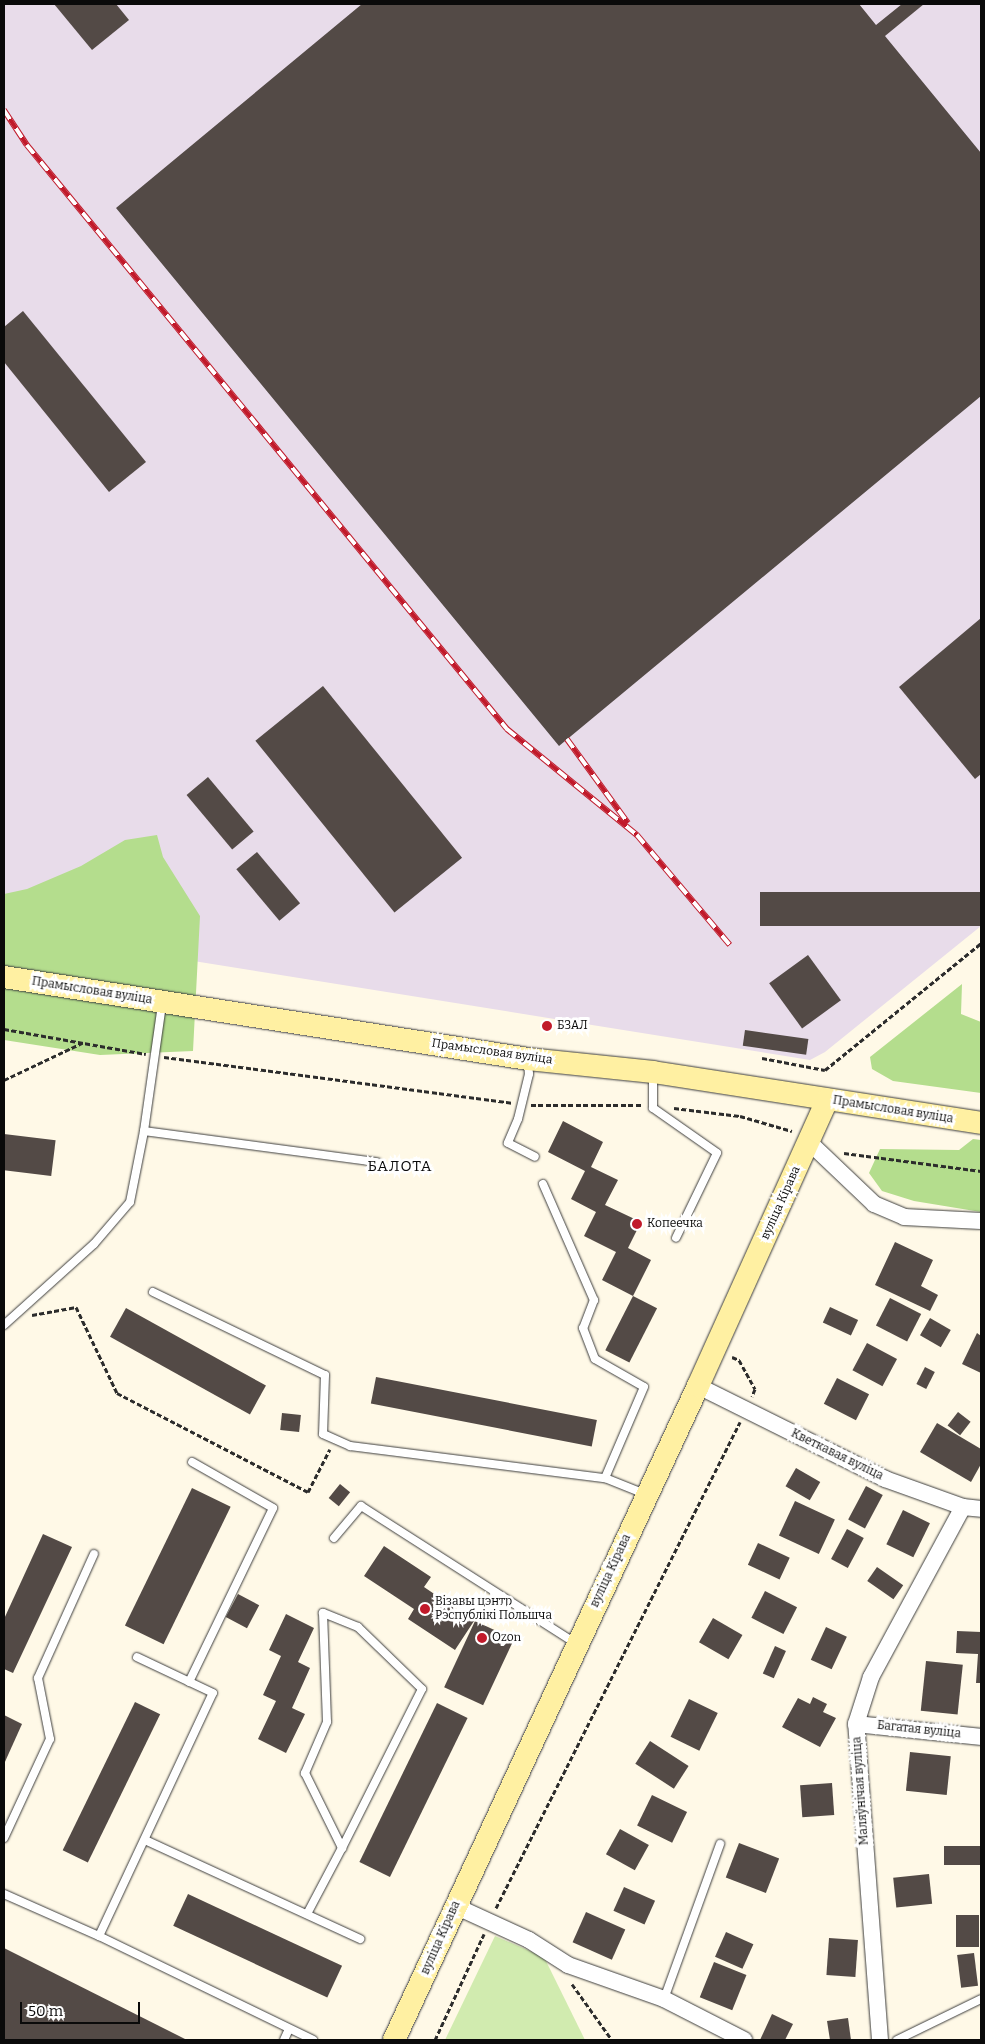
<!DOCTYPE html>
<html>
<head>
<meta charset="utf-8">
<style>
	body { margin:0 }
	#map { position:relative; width:985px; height:2044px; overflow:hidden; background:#fff9e7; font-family:Bitter,serif }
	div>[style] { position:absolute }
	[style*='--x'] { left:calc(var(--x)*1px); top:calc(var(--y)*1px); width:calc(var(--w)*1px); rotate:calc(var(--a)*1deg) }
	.industrial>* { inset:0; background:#e8dcea }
	.green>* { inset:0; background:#d1ebaf }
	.forest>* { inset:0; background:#b4dd8d }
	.building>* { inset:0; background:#534a46; transform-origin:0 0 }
	.path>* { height:3px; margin-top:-1.5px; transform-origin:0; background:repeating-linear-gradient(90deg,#2c2c2c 0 5px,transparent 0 7.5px) }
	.roads { filter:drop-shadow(0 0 1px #3d3d3d) drop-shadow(0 0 1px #3d3d3d) }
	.service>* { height:8px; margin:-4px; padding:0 4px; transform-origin:4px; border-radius:4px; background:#fff }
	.minor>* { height:16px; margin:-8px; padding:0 8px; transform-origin:8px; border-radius:8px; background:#fff }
	.secondary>* { height:22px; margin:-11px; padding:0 11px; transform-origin:11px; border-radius:11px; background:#fff0a2 }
	.rail>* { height:5.5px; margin-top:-2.75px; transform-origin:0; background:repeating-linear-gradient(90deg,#fff 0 11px,#c11a2a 0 22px); box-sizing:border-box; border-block:1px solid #c11a2a }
	.dots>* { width:14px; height:14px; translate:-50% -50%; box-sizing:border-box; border:2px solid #fff; border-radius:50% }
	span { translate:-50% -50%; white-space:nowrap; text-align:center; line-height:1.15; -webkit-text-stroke:5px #fff; paint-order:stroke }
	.street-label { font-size:12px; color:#0a0a0a }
	.poi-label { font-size:12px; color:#0a0a0a }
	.left { translate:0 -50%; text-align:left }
	.quarter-label { font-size:15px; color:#0a0a0a; letter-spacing:1px }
	.frame { position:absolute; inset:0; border:5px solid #0a0a0a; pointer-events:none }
	.scale { position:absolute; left:20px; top:2002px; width:120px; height:22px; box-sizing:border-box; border:2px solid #0a0a0a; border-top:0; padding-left:6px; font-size:15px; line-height:18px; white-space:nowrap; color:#0a0a0a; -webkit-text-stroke:4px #fff; paint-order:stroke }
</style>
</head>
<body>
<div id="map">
	<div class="industrial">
		<i style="clip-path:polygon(4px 4px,981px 4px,981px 926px,825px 1052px,810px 1060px,31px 935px,4px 902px)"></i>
	</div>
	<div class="green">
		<i style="clip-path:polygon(495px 1936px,544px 1957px,585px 2040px,445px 2040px)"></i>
	</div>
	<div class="forest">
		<i style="clip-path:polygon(157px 835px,163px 857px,200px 916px,193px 1051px,100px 1055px,4px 1040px,4px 894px,27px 889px,81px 866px,125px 840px)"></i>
		<i style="clip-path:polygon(962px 984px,961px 1014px,981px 1022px,981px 1093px,893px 1081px,872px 1069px,870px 1057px)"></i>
		<i style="clip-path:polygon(973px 1139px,981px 1140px,981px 1212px,914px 1201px,882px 1191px,869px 1173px,880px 1149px,959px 1150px)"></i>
	</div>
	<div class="building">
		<i style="clip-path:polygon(54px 4px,116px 4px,129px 20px,92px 50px)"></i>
		<i style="clip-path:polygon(362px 4px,859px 4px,876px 25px,902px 4px,924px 4px,885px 36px,981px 153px,981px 396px,559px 746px,116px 208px)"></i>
		<i style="clip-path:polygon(23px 311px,146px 462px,109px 492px,4px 362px,4px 327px)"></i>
		<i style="clip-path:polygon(981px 618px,981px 774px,975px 779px,899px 687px)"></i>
		<i style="left:323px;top:686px;width:221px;height:87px;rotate:51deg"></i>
		<i style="left:208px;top:777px;width:71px;height:28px;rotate:50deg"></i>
		<i style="left:257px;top:852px;width:67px;height:27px;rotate:50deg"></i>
		<i style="left:981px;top:892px;width:34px;height:221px;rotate:90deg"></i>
		<i style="left:808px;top:955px;width:56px;height:48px;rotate:54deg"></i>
		<i style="left:745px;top:1030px;width:64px;height:16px;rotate:8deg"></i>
		<i style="clip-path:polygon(563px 1121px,603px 1142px,591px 1167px,618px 1180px,605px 1205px,641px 1222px,628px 1248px,651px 1260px,633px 1296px,602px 1280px,616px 1252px,584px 1236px,596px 1212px,571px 1199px,585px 1171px,548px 1152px)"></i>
		<i style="left:4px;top:1134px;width:52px;height:36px;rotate:7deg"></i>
		<i style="clip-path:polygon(895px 1242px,933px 1260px,921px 1286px,938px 1295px,930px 1311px,875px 1285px)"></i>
		<i style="left:633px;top:1296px;width:27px;height:61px;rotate:27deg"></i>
		<i style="left:890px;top:1298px;width:35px;height:31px;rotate:27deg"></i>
		<i style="left:830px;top:1307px;width:31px;height:17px;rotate:25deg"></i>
		<i style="left:126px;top:1308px;width:160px;height:33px;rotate:29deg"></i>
		<i style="left:930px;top:1318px;width:24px;height:20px;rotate:30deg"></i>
		<i style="clip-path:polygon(977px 1333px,981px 1336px,981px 1373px,962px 1364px)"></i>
		<i style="left:867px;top:1343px;width:34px;height:31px;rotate:28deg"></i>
		<i style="left:925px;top:1367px;width:11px;height:19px;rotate:27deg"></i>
		<i style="left:376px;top:1377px;width:225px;height:27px;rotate:11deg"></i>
		<i style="left:837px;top:1378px;width:36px;height:29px;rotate:27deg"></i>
		<i style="left:958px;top:1412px;width:16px;height:17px;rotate:38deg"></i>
		<i style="left:282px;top:1413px;width:19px;height:17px;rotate:6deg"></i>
		<i style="clip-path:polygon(937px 1423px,981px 1449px,981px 1464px,971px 1482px,920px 1452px)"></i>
		<i style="left:796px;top:1468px;width:28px;height:21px;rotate:30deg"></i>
		<i style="left:340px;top:1484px;width:13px;height:18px;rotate:39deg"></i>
		<i style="left:866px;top:1486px;width:19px;height:38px;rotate:28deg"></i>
		<i style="left:192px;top:1488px;width:43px;height:153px;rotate:26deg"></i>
		<i style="left:795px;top:1501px;width:44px;height:38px;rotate:25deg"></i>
		<i style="left:903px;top:1510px;width:30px;height:38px;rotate:26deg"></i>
		<i style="left:847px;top:1529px;width:19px;height:34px;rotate:28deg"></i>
		<i style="clip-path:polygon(43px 1534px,72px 1547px,13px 1673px,4px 1669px,4px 1619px)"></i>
		<i style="left:758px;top:1543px;width:35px;height:24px;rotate:25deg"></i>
		<i style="clip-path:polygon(384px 1546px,431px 1577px,424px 1587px,474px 1621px,455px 1650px,408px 1619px,414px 1609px,364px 1576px)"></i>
		<i style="left:877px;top:1567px;width:32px;height:17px;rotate:35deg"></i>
		<i style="left:765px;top:1591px;width:36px;height:30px;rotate:27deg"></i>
		<i style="left:238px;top:1594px;width:24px;height:26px;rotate:28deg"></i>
		<i style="clip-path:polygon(286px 1614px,314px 1628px,298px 1662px,310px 1668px,292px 1708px,305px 1714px,286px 1753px,258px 1739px,276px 1701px,263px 1695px,281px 1656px,269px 1650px)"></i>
		<i style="left:713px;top:1618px;width:34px;height:28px;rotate:30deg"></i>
		<i style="left:475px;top:1621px;width:43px;height:73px;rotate:25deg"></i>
		<i style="left:826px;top:1627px;width:23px;height:36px;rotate:25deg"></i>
		<i style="clip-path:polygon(957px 1631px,981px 1632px,981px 1683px,976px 1683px,978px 1654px,956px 1653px)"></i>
		<i style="left:775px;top:1646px;width:12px;height:30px;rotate:24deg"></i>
		<i style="left:926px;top:1661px;width:37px;height:50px;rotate:6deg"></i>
		<i style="clip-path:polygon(813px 1697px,827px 1704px,823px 1712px,836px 1718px,820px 1747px,782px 1727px,798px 1698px,810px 1704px)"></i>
		<i style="left:689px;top:1699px;width:32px;height:42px;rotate:26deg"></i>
		<i style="left:135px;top:1702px;width:28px;height:165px;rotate:26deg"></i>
		<i style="left:437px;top:1703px;width:34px;height:177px;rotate:26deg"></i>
		<i style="clip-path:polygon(4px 1715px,22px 1724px,4px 1764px)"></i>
		<i style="left:650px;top:1741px;width:46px;height:27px;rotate:33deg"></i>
		<i style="left:910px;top:1752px;width:41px;height:39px;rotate:6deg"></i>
		<i style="left:832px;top:1783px;width:32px;height:32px;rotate:86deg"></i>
		<i style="left:652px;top:1795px;width:39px;height:34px;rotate:26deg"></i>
		<i style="left:620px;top:1829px;width:33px;height:29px;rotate:29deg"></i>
		<i style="left:739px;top:1843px;width:43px;height:37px;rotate:21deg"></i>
		<i style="left:981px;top:1846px;width:19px;height:37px;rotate:90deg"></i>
		<i style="left:929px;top:1874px;width:30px;height:36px;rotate:84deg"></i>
		<i style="left:624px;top:1887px;width:34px;height:26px;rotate:24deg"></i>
		<i style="left:188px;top:1894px;width:170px;height:35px;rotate:25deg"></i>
		<i style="left:586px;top:1912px;width:43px;height:33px;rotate:24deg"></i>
		<i style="left:979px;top:1915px;width:32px;height:23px;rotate:90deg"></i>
		<i style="left:726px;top:1932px;width:30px;height:27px;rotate:24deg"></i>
		<i style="left:829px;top:1938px;width:29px;height:37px;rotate:4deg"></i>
		<i style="clip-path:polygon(4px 1948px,187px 2040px,4px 2040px)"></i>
		<i style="left:974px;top:1953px;width:33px;height:17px;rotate:83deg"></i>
		<i style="left:714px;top:1962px;width:35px;height:38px;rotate:22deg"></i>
		<i style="clip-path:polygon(772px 2014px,793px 2024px,785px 2040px,760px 2040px)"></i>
		<i style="clip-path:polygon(848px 2018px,851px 2040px,830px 2040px,827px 2021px)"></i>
	</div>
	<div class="path">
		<i style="--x:4;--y:1029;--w:144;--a:10"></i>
		<i style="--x:164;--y:1057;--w:352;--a:7.5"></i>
		<i style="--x:762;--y:1058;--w:64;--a:10.8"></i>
		<i style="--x:825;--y:1070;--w:201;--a:-39.1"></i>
		<i style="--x:4;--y:1080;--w:86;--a:-25.4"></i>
		<i style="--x:531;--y:1105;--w:111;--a:0"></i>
		<i style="--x:674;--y:1108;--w:66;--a:6.9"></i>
		<i style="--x:740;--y:1116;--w:54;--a:16.1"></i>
		<i style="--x:844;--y:1153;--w:138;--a:7.5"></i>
		<i style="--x:32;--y:1315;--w:45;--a:-10.3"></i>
		<i style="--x:76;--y:1307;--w:95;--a:64.5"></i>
		<i style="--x:117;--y:1393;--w:215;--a:27.4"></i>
		<i style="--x:308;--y:1492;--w:48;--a:-62.9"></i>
		<i style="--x:732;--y:1357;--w:8;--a:23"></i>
		<i style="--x:739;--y:1360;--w:33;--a:61"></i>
		<i style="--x:755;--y:1389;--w:8;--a:113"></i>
		<i style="--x:496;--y:1908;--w:544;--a:-63.34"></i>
		<i style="--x:572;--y:1984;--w:69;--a:54.5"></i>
		<i style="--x:435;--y:2040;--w:117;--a:-65.2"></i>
	</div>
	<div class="roads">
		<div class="service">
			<i style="--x:528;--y:1061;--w:13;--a:86"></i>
			<i style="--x:529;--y:1074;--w:46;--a:103.7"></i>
			<i style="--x:518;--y:1119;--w:26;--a:113"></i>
			<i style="--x:508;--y:1143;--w:30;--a:27"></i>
			<i style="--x:653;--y:1074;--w:34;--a:90"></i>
			<i style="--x:653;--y:1108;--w:78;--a:35.1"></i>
			<i style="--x:717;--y:1153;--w:94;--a:115.8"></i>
			<i style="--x:144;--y:1131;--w:235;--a:7.6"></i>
			<i style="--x:543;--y:1184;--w:127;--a:66.3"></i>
			<i style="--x:594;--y:1300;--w:30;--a:111"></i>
			<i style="--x:583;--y:1328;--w:33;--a:69"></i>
			<i style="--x:595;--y:1359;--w:56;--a:29.7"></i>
			<i style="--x:644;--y:1387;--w:99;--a:113.2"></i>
			<i style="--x:153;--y:1292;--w:191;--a:25.8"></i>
			<i style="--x:325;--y:1375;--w:59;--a:91.9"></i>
			<i style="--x:323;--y:1434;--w:30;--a:24"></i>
			<i style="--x:350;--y:1446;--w:257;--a:7.2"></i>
			<i style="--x:605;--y:1478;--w:43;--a:21.8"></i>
			<i style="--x:4;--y:1325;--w:121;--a:-42"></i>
			<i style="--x:94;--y:1244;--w:55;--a:-49.4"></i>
			<i style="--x:130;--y:1202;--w:72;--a:-78.8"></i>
			<i style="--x:144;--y:1131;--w:128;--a:-81.9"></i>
			<i style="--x:334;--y:1538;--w:42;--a:-49.8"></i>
			<i style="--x:361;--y:1506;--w:254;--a:32.6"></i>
			<i style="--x:189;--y:1682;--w:193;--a:-64.2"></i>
			<i style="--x:273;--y:1508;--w:93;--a:-150.4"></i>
			<i style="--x:4;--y:1838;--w:109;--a:-65.1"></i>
			<i style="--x:50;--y:1739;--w:62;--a:-101.1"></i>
			<i style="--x:38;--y:1678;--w:136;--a:-65.7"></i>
			<i style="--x:145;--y:1840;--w:237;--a:24.7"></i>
			<i style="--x:4;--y:1894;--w:104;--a:23.9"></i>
			<i style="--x:99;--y:1936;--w:238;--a:25.9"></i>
			<i style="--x:307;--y:1914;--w:75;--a:-62.1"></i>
			<i style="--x:342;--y:1848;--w:178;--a:-63.3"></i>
			<i style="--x:422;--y:1689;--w:89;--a:-135.9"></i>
			<i style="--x:358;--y:1627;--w:38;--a:-158"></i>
			<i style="--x:323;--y:1613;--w:109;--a:87.9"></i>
			<i style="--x:327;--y:1722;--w:56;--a:113.3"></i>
			<i style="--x:305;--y:1773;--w:84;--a:63.7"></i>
			<i style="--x:99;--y:1936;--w:268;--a:-64.9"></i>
			<i style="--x:213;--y:1693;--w:84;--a:-154.7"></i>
			<i style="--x:664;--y:1999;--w:165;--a:-70.1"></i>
			<i style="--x:284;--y:2040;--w:12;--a:-66"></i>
			<i style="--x:897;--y:2040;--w:93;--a:-26"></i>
		</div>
		<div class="minor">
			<i style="--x:809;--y:1142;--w:90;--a:43.6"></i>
			<i style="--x:874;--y:1204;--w:33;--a:23"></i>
			<i style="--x:904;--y:1217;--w:77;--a:3"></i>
			<i style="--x:698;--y:1386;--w:209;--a:26.4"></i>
			<i style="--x:885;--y:1479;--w:83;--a:19.7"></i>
			<i style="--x:963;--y:1507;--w:18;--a:6"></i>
			<i style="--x:856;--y:1724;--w:126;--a:5.9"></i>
			<i style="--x:455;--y:1906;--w:81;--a:24.7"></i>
			<i style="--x:529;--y:1940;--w:46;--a:32.7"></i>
			<i style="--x:568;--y:1965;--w:102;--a:19.5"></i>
			<i style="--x:664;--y:1999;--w:90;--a:27.1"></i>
			<i style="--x:880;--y:2040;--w:317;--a:-94.3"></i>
			<i style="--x:856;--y:1724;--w:49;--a:-72.3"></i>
			<i style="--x:871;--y:1677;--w:193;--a:-61.6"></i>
		</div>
		<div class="secondary">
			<i style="--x:4;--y:977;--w:530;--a:8.89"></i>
			<i style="--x:528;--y:1059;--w:126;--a:5.9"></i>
			<i style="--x:653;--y:1072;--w:332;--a:8.8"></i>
			<i style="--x:394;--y:2040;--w:721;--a:-65.07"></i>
			<i style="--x:698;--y:1386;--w:314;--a:-65.7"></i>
		</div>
	</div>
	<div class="rail">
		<i style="--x:4;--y:110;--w:42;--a:56.7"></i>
		<i style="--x:27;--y:145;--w:756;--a:50.58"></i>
		<i style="--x:507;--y:729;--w:168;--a:39.2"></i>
		<i style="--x:637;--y:835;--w:144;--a:49.8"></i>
		<i style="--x:567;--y:739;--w:104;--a:54"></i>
	</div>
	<div class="dots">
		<i style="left:547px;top:1026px;background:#c11a2a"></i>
		<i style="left:637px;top:1224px;background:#c11a2a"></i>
		<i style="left:425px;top:1609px;background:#c11a2a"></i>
		<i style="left:482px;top:1638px;background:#c11a2a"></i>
	</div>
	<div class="street-label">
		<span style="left:92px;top:991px;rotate:9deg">Прамысловая вуліца</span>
		<span style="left:492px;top:1052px;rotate:8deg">Прамысловая вуліца</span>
		<span style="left:893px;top:1110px;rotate:9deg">Прамысловая вуліца</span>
		<span style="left:781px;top:1203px;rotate:-66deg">вуліца Кірава</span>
		<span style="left:837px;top:1455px;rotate:26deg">Кветкавая вуліца</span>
		<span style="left:611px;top:1571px;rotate:-65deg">вуліца Кірава</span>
		<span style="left:919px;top:1730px;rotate:6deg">Багатая вуліца</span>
		<span style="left:861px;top:1791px;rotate:-94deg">Маляўнічая вуліца</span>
		<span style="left:441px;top:1938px;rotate:-66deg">вуліца Кірава</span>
	</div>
	<div class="poi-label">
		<span class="left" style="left:557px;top:1026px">БЗАЛ</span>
		<span class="left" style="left:647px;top:1224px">Копеечка</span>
		<span class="left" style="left:435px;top:1609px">Візавы цэнтр<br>Рэспублікі Польшча</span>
		<span class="left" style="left:492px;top:1638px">Ozon</span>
	</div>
	<div class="quarter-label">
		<span style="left:400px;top:1167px">БАЛОТА</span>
	</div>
	<div class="frame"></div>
	<div class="scale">50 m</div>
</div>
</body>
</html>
